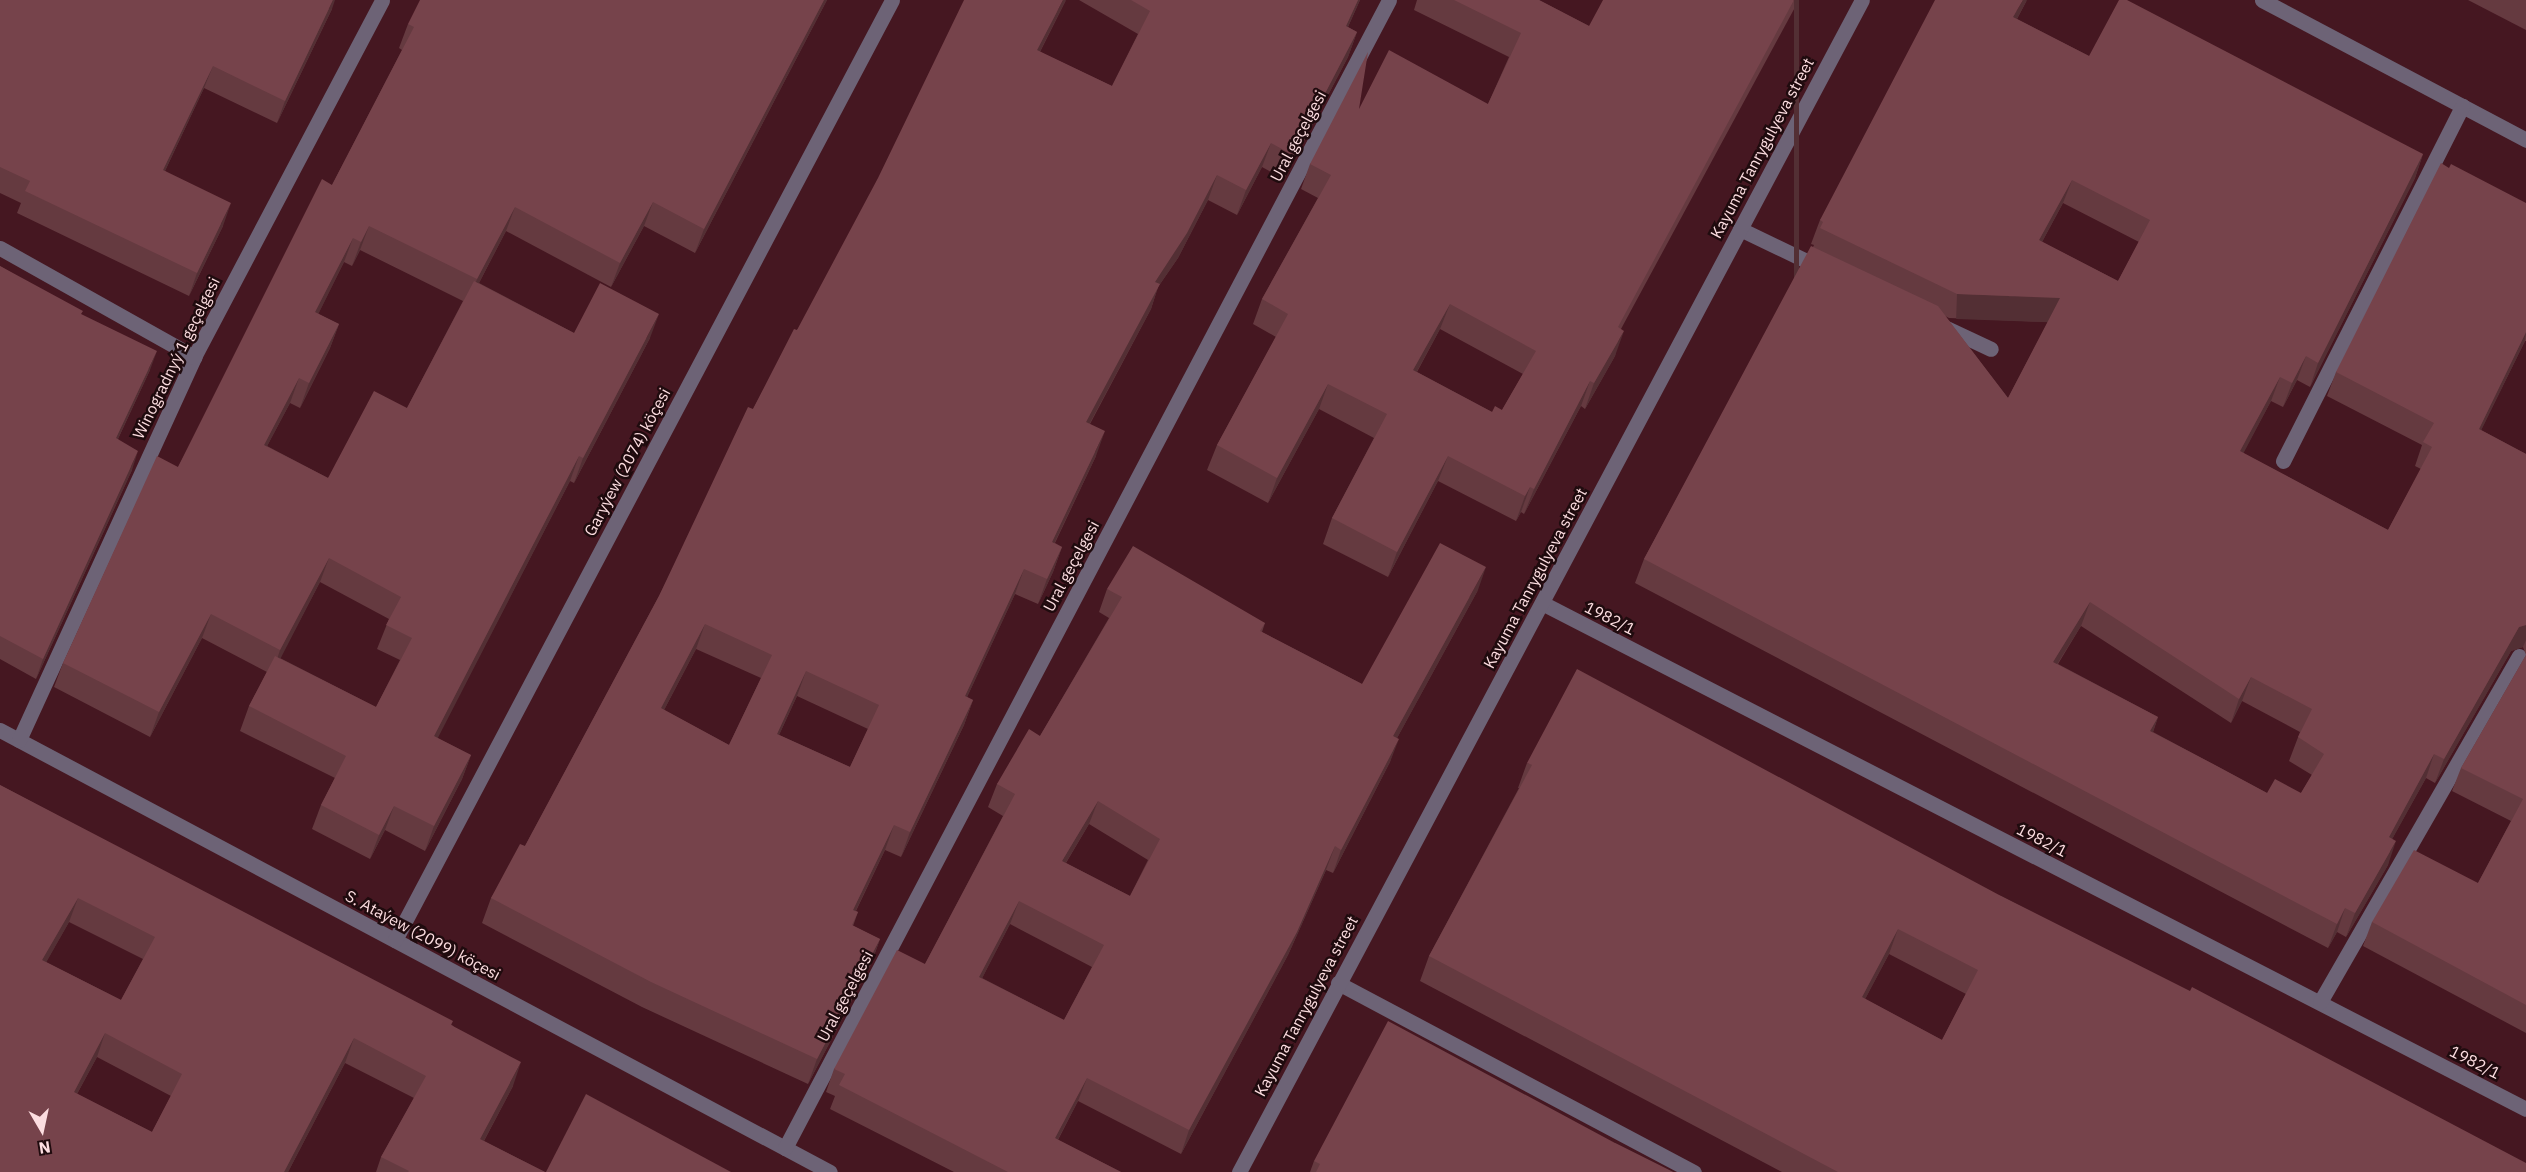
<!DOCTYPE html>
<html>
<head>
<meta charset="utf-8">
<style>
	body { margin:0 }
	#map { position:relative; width:2526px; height:1172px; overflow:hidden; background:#451721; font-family:"IBM Plex Sans",sans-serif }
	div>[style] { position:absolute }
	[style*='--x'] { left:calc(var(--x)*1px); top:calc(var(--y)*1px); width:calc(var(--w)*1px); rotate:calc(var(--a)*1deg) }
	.street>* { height:15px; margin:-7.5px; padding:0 7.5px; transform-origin:7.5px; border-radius:7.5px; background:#6d6376 }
	.wall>* { inset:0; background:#653a40 }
	.shaded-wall>* { inset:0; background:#532f34; transform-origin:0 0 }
	.building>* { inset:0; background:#76434b }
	span { translate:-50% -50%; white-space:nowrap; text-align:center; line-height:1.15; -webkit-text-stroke:5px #1f0b0e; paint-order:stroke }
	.street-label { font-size:16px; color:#fcdde0 }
	.north { position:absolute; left:12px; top:1100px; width:60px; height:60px; -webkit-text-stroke:4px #1f0b0e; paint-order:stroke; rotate:171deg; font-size:16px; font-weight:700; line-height:24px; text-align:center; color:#fcdde0 }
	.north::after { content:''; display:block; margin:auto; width:21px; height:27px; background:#fcdde0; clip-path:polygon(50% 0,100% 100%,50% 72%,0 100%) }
</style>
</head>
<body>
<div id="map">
	<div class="street">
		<i style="--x:2262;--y:0;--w:299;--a:27.9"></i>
		<i style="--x:1740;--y:229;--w:90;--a:25.7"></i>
		<i style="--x:0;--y:248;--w:223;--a:29.3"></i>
		<i style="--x:1940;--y:325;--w:56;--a:25.2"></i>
		<i style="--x:2283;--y:461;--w:398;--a:-63.2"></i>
		<i style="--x:1542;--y:603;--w:1106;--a:27.21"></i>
		<i style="--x:0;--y:730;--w:940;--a:28.04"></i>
		<i style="--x:19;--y:740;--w:421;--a:-65.4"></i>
		<i style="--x:194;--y:357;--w:403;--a:-62.2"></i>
		<i style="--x:395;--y:940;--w:1063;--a:-62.13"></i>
		<i style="--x:1338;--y:983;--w:403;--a:28"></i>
		<i style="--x:2320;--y:1002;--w:399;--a:-60.1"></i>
		<i style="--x:785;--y:1148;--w:1297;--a:-62.25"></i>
		<i style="--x:1239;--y:1172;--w:1327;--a:-62.01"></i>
	</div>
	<div class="wall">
		<i style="clip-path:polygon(0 0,332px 9px,277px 123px,204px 88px,165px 171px,223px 226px,189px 296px,17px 213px,21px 203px,0 193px)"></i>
		<i style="clip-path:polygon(evenodd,827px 0,695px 253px,644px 226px,611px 287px,506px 231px,479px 283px,574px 333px,650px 338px,574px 483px,570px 481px,437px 738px,471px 755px,462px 779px,425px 851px,385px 830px,370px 859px,312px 829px,321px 805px,335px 778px,240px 731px,249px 706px,267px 672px,202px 638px,150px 737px,54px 687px,63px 663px,178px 467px,332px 185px,402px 50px,399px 48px,408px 24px,827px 0,360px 250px,463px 301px,407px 408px,328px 478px,267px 446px,290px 403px,300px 408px,330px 348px,339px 324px,318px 314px,344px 262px,352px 266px,360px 250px,827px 0,320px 582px,389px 619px,377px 649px,400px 660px,376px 707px,280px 658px,320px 582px)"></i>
		<i style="clip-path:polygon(evenodd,1066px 0,1040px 52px,1112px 86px,1138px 34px,1079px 0,1360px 0,1348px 27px,1357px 32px,1348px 57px,1284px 179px,1262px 167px,1237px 215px,1208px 200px,1178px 258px,1158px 287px,1151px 309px,1090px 424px,1096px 456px,1055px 543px,1062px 547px,1053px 572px,1038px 604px,1015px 594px,967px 697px,973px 700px,964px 725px,901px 857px,885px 850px,856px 911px,858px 912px,853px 926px,880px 939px,871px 964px,808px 1084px,642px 1007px,482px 923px,491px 898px,525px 846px,659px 596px,753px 409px,797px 330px,1066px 0,696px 649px,761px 678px,729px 745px,664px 710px,696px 649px,1066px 0,797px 696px,868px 729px,850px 767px,779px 735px,797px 696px)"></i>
		<i style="clip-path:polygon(evenodd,1417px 0,1539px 0,1589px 26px,1799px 0,1621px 329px,1615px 356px,1585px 409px,1581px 406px,1524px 514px,1521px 512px,1516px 521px,1438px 481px,1388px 577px,1323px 544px,1332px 518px,1374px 438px,1319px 409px,1268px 503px,1207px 470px,1217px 445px,1276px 337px,1253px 324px,1262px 299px,1318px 198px,1301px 189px,1310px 164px,1359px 109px,1488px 104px,1509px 57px,1414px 10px,1417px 0,1440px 329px,1523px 374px,1502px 410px,1492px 412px,1417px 372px,1440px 329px)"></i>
		<i style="clip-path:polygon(evenodd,2027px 0,2017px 19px,2089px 56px,2423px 154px,2415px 178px,2310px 387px,2297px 380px,2283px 407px,2271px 401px,2243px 453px,2388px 530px,2421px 469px,2415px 466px,2422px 445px,2327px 396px,2336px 372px,2526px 203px,2526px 341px,2525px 341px,2481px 430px,2526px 454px,2526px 1033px,2363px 946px,2372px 922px,2478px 883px,2511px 821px,2452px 791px,2461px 768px,2526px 655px,2523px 647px,2511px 651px,2435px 783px,2426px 778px,2392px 839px,2388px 865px,2346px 937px,2337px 932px,2328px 948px,1635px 583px,1644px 559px,1813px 247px,1814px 245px,1811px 244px,1820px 220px,2027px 0,2063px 203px,2139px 242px,2118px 281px,2042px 242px,2063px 203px,2027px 0,1945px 316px,1949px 318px,2048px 322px,2008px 398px,1945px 316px,2027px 0,2081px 626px,2231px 723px,2242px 701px,2300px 732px,2289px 761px,2312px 775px,2301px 793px,2267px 793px,2153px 732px,2158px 717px,2058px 664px,2081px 626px)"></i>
		<i style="clip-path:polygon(2468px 0,2526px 0,2526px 30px)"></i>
		<i style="clip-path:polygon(0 266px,82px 315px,150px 370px,118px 439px,132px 470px,36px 679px,0 659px)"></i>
		<i style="clip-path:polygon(evenodd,1107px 589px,1265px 623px,1262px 632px,1362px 684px,1478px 590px,1397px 738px,1390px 762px,1333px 873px,1326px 870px,1288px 955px,1181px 1154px,1078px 1101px,1058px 1140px,1121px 1172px,954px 1172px,830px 1109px,835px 1096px,826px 1092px,834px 1069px,925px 964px,1003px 816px,988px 807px,997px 784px,1040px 736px,1109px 618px,1099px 612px,1107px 589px,1089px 824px,1148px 860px,1130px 896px,1066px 863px,1089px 824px,1107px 589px,1010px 924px,1092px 967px,1064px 1020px,982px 978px,1010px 924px)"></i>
		<i style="clip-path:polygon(evenodd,1527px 763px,2001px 896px,2526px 1172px,1782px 1172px,1420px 981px,1429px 956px,1519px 788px,1518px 788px,1527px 763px,1889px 954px,1966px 994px,1942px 1040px,1865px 999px,1889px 954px)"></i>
		<i style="clip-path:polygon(evenodd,0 785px,452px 1025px,513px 1086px,484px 1141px,545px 1172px,376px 1172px,381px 1157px,414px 1098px,345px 1063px,288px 1172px,0 1172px,0 785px,69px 922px,143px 959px,121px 1000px,46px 962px,69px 922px,0 785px,97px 1057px,171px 1096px,152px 1132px,77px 1094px,97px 1057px)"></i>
		<i style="clip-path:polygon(1615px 1143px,1673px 1172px,1310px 1172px,1314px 1161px)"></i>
	</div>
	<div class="shaded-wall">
		<i style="clip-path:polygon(333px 0,335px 0,332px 9px,277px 123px,285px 101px)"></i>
		<i style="clip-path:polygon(824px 0,827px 0,695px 253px,704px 229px)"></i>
		<i style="clip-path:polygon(1063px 0,1066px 0,1028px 75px,1037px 50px)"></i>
		<i style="clip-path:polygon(1358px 0,1360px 0,1337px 51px,1346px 26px)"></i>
		<i style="left:1794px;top:0;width:5px;height:371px"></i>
		<i style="clip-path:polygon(2023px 0,2027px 0,2005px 41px,2013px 17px)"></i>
		<i style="clip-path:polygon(1357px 32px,1348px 57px,1284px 179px,1293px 155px)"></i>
		<i style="clip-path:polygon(213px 66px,204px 88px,155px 192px,163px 170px)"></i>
		<i style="clip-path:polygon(1271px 143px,1262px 167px,1237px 215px,1246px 190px)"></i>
		<i style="clip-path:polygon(2423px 154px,2415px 178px,2310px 387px,2318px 363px)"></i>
		<i style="clip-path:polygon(1217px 175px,1208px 200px,1178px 258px,1158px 287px,1151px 309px,1077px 447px,1086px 422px,1155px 282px)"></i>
		<i style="clip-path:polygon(2072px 180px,2063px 203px,2030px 264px,2039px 240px)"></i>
		<i style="clip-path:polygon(653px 202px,644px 226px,611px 287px,620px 263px)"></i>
		<i style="clip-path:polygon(231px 203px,223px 226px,189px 296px,197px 273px)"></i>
		<i style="clip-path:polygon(515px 207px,506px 231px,468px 304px,477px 279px)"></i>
		<i style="clip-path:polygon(369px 226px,360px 250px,352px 266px,361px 242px)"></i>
		<i style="clip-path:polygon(353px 238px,344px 262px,307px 337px,315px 312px)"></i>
		<i style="left:1957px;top:294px;width:103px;height:25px;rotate:2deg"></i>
		<i style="clip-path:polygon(1450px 304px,1440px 329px,1404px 395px,1413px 370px)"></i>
		<i style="clip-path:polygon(659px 314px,650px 338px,574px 483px,583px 458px)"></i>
		<i style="clip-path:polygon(339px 324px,330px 348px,300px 408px,309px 383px)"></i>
		<i style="clip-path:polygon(1624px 331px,1615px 356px,1585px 409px,1594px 383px)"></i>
		<i style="clip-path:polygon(2526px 332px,2525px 341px,2470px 453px,2479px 429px)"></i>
		<i style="clip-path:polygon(157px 351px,150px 370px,109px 458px,116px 438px)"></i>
		<i style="clip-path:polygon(2306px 356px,2297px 380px,2283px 407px,2292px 383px)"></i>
		<i style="clip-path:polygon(2280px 377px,2271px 401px,2232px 475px,2240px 451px)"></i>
		<i style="clip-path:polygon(299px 378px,290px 403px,255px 469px,264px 445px)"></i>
		<i style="clip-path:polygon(1590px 381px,1581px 406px,1524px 514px,1534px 489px)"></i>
		<i style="clip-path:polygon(1328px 384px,1319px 409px,1268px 503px,1277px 478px)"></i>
		<i style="clip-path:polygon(1105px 431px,1096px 456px,1043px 567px,1052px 542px)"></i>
		<i style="clip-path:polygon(138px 451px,132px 470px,36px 679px,43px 659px)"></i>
		<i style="clip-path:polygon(579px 456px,570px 481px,426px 761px,434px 736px)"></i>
		<i style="clip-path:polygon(1448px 456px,1438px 481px,1388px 577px,1397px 552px)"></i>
		<i style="clip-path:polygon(1530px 487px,1521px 512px,1516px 521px,1525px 496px)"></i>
		<i style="clip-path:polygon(1062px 547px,1053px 572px,1038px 604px,1047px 579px)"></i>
		<i style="clip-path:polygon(329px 558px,320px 582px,272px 675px,280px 650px)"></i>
		<i style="clip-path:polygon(1486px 567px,1478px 590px,1385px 760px,1393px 736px)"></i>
		<i style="clip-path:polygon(1024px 569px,1015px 594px,956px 721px,965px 696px)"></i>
		<i style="clip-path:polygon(2090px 602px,2081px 626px,2044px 685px,2053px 662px)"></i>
		<i style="clip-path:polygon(211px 614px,202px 638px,150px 737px,159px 712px)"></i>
		<i style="clip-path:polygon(705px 624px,696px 649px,652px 733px,661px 708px)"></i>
		<i style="clip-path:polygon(2526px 625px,2526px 640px,2523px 647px,2511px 651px,2435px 783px,2444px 759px,2519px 627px)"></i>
		<i style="clip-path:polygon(806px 671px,797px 696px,768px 759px,777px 734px)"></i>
		<i style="clip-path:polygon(2251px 677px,2242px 701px,2231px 723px,2239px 699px)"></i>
		<i style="clip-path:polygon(973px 700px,964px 725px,901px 857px,910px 832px)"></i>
		<i style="clip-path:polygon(2158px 717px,2150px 741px,2150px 731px)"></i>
		<i style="clip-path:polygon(1399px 739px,1390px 762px,1333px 873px,1341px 850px)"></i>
		<i style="clip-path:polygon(2434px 754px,2426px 778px,2380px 861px,2389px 837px)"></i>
		<i style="clip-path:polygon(471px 755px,462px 779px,425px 851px,434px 826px)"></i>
		<i style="clip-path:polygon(1098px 801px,1089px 824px,1053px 884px,1062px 861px)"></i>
		<i style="clip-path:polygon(394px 806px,385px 830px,370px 859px,379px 835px)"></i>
		<i style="clip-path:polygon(894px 825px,885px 850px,844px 935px,853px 910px)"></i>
		<i style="clip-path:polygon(2396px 841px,2388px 865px,2346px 937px,2355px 913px)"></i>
		<i style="clip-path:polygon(1335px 846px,1326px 870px,1288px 955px,1181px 1154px,1189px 1130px)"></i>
		<i style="clip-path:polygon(78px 898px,69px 922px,34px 984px,42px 960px)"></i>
		<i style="clip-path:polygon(1019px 901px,1010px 924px,971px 1000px,979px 977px)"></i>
		<i style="clip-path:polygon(2345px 908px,2337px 932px,2328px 948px,2337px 924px)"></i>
		<i style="clip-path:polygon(1898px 929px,1889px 954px,1853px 1022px,1862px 997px)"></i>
		<i style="clip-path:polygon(880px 939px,871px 964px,808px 1084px,817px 1059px)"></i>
		<i style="clip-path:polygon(105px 1033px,97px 1057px,65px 1116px,74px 1092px)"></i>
		<i style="clip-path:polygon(354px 1038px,345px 1063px,288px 1172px,284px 1172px)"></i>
		<i style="clip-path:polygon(521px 1062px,513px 1086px,472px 1163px,480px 1139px)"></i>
		<i style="clip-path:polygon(1087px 1078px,1078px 1101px,1046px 1162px,1055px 1138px)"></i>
	</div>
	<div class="building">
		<i style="clip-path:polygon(0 0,333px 0,285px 101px,213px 66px,163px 170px,231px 203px,197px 273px,25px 191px,30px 181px,0 167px)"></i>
		<i style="clip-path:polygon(420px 0,824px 0,704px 229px,653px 202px,620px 263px,515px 207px,477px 279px,369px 226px,361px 242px,353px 238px,315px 312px,339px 324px,309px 383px,299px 378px,264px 445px,328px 478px,374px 391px,407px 408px,474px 281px,574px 333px,600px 283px,659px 314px,583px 458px,579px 456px,434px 736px,471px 755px,434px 826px,394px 806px,379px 835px,321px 805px,346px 756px,249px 706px,275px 656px,376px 707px,412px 638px,386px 625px,401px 597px,329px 558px,280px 650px,211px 614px,159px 712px,63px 663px,157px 456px,178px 467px,322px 179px,332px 185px,414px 27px,408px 24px)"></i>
		<i style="clip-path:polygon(evenodd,964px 0,1063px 0,1037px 50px,1112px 86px,1150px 11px,1131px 0,1358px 0,1346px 26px,1357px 32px,1293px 155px,1271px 143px,1246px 190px,1217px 175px,1187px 233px,1155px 282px,1160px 284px,1086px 422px,1105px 431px,1052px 542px,1062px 547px,1047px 579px,1024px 569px,965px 696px,973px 700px,910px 832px,894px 825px,853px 910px,858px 912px,852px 925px,880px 939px,817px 1059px,651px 982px,491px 898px,520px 844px,525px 846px,659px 596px,748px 407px,753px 409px,794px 329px,797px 330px,878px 178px,964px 0,705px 624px,772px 655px,729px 745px,661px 708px,705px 624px,964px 0,806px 671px,879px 705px,850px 767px,777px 734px,806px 671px)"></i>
		<i style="clip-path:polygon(evenodd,1454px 0,1539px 0,1589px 26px,1603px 0,1794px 0,1618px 327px,1624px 331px,1594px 383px,1590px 381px,1534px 489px,1530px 487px,1525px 496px,1448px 456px,1397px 552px,1332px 518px,1387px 414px,1328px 384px,1277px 478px,1217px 445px,1288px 314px,1262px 299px,1331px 175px,1310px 164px,1368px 52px,1359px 109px,1389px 50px,1488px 104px,1521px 33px,1454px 0,1450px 304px,1536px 351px,1502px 410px,1495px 406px,1492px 412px,1413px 370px,1450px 304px)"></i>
		<i style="clip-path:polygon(evenodd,1935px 0,2023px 0,2013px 17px,2089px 56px,2119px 0,2127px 0,2423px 154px,2318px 363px,2306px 356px,2292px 383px,2280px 377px,2240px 451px,2388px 530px,2432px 447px,2423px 442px,2434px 423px,2336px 372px,2441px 163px,2449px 168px,2451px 164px,2526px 203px,2526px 332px,2479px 429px,2526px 454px,2526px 625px,2519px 627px,2444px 759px,2434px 754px,2389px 837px,2396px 841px,2355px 913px,2345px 908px,2337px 924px,1644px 559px,1811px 246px,1938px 306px,2008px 398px,2060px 298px,1957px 294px,1820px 228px,1823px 222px,1820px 220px,1935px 0,2072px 180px,2150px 220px,2118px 281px,2039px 240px,2072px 180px,1935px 0,2090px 602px,2239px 699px,2251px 677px,2312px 709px,2298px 737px,2324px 754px,2301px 793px,2275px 779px,2267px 793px,2215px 765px,2150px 731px,2158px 717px,2053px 662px,2090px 602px)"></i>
		<i style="clip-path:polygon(0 266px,83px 311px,81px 314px,157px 351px,116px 438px,138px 451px,43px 659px,0 636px)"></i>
		<i style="clip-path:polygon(evenodd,1440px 543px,1486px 567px,1393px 736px,1399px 739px,1341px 850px,1335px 846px,1297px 932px,1189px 1130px,1087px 1078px,1055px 1138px,1121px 1172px,1008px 1172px,839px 1085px,845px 1074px,834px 1069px,897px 950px,925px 964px,1015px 794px,997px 784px,1029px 729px,1040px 736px,1122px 597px,1107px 589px,1133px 546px,1265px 623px,1260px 631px,1362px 684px,1440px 543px,1098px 801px,1160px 839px,1130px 896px,1062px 861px,1098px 801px,1440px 543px,1019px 901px,1104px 945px,1064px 1020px,979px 977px,1019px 901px)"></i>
		<i style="clip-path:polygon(2526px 655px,2526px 1005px,2372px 922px,2414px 850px,2478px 883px,2523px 799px,2461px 768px)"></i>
		<i style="clip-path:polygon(evenodd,1577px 669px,2001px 896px,2190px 991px,2192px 987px,2526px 1163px,2526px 1172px,1838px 1172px,1429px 956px,1532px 765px,1527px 763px,1577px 669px,1898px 929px,1978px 970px,1942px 1040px,1862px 997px,1898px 929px)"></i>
		<i style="clip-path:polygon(evenodd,0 785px,453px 1021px,451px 1025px,521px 1062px,480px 1139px,545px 1172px,408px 1172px,409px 1171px,381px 1157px,426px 1076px,354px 1038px,284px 1172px,0 1172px,0 785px,78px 898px,155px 937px,121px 1000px,42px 960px,78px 898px,0 785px,105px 1033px,182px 1074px,152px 1132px,74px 1092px,105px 1033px)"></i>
		<i style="clip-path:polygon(1388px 1021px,1615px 1143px,1673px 1172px,1316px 1172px,1320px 1164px,1314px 1161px)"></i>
		<i style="clip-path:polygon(586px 1094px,731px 1172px,546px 1172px)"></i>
	</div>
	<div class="street-label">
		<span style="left:1298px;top:136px;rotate:-62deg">Ural geçelgesi</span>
		<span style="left:1762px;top:148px;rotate:-62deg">Kayuma Tanrygulyeva street</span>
		<span style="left:176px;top:358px;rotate:-64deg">Winogradnyý 1 geçelgesi</span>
		<span style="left:627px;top:462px;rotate:-62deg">Garyýew (2074) köçesi</span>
		<span style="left:1071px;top:566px;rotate:-62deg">Ural geçelgesi</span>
		<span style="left:1535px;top:578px;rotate:-62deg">Kayuma Tanrygulyeva street</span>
		<span style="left:1610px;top:618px;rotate:27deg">1982/1</span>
		<span style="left:2042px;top:840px;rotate:27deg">1982/1</span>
		<span style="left:423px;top:935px;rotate:28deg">S. Ataýew (2099) köçesi</span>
		<span style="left:845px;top:996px;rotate:-62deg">Ural geçelgesi</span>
		<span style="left:1306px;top:1006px;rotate:-62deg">Kayuma Tanrygulyeva street</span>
		<span style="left:2475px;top:1062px;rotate:27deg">1982/1</span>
	</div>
	<div class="north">N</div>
</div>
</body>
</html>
